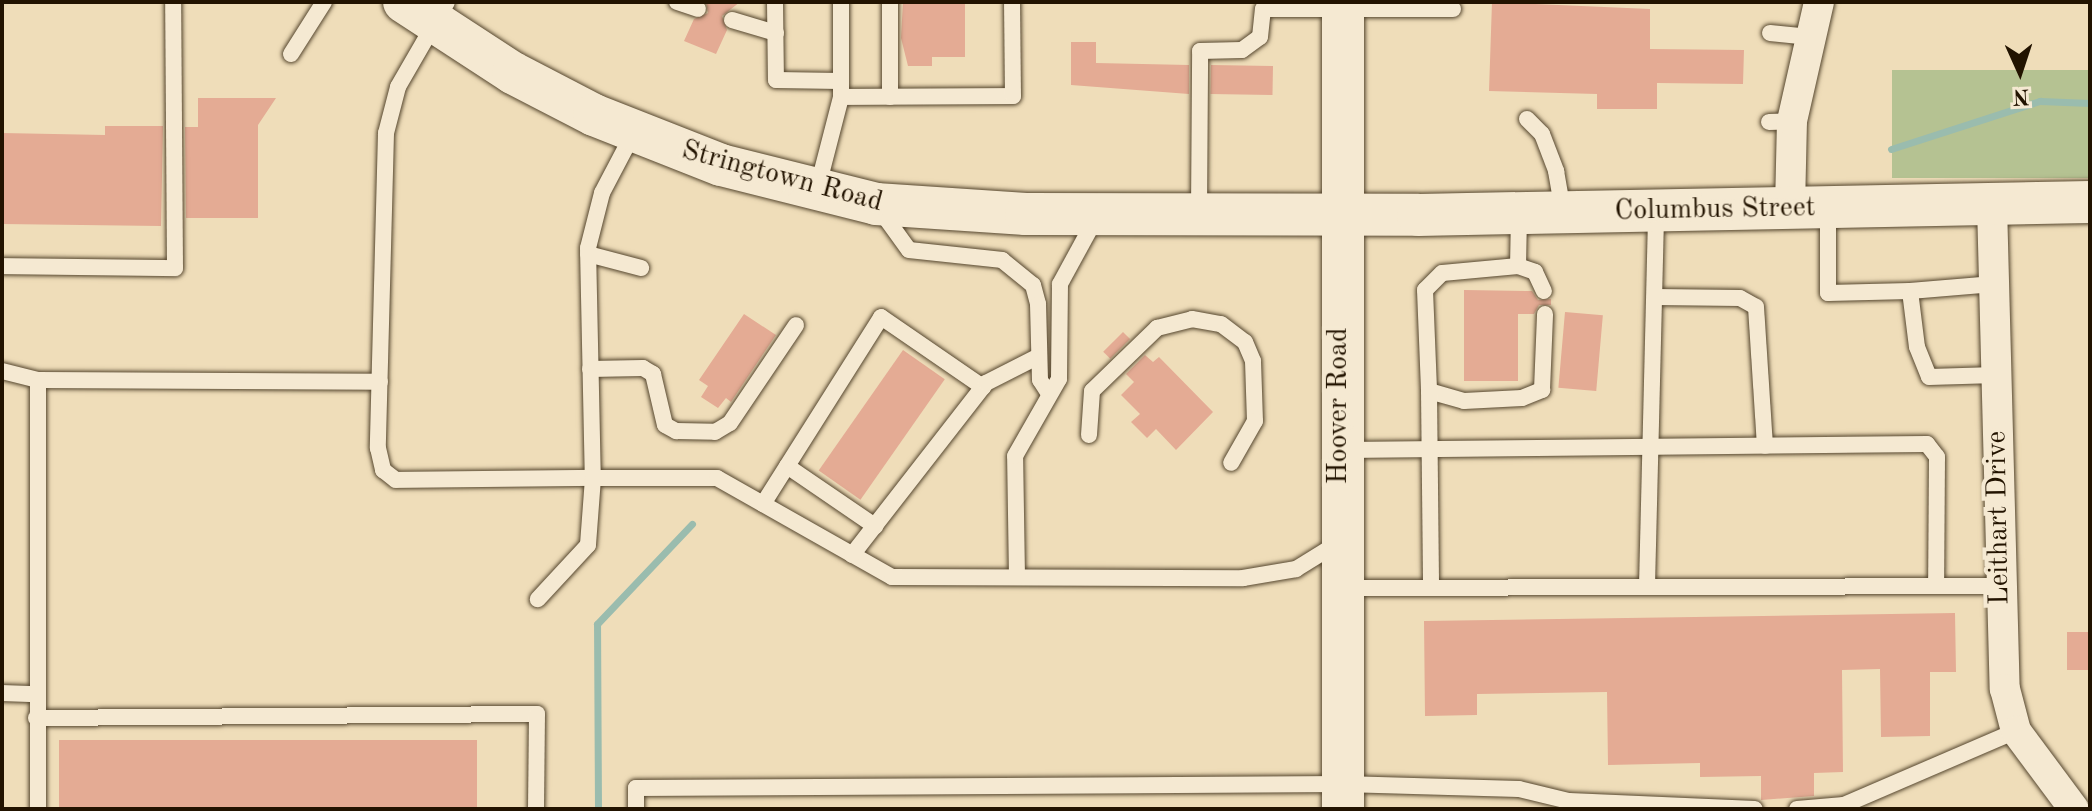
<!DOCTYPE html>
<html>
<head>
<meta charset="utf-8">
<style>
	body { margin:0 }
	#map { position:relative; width:2092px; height:811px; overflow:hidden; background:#efddb9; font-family:"Old Standard TT",serif }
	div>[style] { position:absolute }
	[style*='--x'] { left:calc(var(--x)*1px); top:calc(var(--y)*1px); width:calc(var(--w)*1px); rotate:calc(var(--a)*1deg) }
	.green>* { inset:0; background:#b5c292; transform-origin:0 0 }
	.stream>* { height:7px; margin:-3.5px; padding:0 3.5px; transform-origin:3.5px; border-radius:3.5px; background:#9abcae }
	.building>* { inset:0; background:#e4ab94; transform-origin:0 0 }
	.roads { filter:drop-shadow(0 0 2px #55462e) drop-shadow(0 0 2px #55462e) }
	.lane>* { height:16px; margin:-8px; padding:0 8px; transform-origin:8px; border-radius:8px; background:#f5e9d2 }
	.street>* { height:30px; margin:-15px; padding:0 15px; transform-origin:15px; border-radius:15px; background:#f5e9d2 }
	.secondary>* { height:42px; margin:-21px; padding:0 21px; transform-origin:21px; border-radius:21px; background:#f5e9d2 }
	span { translate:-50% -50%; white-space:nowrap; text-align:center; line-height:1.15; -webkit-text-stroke:8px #f5e9d2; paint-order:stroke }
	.street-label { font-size:28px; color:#221300 }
	.frame { position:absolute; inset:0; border:4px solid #221300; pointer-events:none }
	.north { position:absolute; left:1980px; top:32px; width:80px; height:80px; -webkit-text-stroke:6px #f5e9d2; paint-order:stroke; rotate:177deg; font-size:22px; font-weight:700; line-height:32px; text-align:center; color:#221300 }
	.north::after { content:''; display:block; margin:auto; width:28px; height:36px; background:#221300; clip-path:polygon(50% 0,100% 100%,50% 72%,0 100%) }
</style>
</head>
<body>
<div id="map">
	<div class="green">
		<i style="left:2090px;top:70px;width:108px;height:198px;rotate:90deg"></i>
	</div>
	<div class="stream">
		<i style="--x:1891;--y:149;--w:157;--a:-17.9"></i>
		<i style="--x:2040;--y:101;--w:50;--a:2.3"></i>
		<i style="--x:598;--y:809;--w:185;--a:-90.3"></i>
		<i style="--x:597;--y:624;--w:138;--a:-46.5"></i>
	</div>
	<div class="building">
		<i style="clip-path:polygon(706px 2px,740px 2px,722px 16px,727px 30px,716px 54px,684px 41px,694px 19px,708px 13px)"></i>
		<i style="clip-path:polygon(903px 2px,965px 2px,965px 57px,932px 57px,932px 66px,908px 66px,901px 38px)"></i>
		<i style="clip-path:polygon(1492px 2px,1650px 9px,1650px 49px,1744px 50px,1743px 84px,1657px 83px,1657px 109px,1597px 109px,1597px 94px,1489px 91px)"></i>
		<i style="clip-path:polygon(1071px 42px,1096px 42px,1096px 63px,1189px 65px,1189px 94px,1071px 85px)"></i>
		<i style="left:1211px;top:65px;width:62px;height:29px;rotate:1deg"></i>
		<i style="clip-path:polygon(198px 98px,276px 98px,258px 125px,258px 218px,186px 218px,185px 127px,198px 127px)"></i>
		<i style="clip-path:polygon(105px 126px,163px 126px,161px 226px,2px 224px,2px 133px,105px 135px)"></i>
		<i style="clip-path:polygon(1464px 290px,1532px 291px,1538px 300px,1551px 299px,1551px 305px,1539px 305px,1534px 314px,1518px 314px,1518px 381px,1464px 381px)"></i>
		<i style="left:1565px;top:312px;width:38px;height:76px;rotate:5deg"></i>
		<i style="clip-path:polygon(744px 314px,776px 335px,731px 402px,726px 398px,718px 408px,701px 397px,708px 386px,699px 380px)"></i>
		<i style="left:1123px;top:332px;width:10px;height:28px;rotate:45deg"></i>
		<i style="left:903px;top:350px;width:51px;height:147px;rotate:35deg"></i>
		<i style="clip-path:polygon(1145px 355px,1153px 362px,1159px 357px,1213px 412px,1176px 450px,1156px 429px,1147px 438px,1131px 422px,1140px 414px,1121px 395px,1134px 382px,1126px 374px)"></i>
		<i style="clip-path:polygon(1955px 613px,1956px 672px,1930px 672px,1930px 736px,1881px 737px,1880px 669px,1842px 670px,1843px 772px,1814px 773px,1814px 796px,1761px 800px,1761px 776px,1700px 777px,1700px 763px,1608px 765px,1607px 692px,1477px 694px,1477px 715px,1425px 716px,1424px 621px)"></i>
		<i style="left:2090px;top:632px;width:38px;height:23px;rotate:90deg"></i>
		<i style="left:59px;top:740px;width:418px;height:69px"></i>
	</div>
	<div class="roads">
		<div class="lane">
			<i style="--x:447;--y:2;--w:98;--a:120"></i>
			<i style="--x:398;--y:87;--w:48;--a:104.6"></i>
			<i style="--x:386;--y:133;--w:315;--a:91.5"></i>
			<i style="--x:378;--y:448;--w:23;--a:77"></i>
			<i style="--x:383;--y:470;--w:16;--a:38"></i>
			<i style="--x:396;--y:480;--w:197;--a:-0.6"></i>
			<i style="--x:593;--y:478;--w:67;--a:94.3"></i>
			<i style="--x:588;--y:545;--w:74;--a:132.8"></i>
			<i style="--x:677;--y:2;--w:22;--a:18"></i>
			<i style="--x:775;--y:2;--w:78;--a:89.3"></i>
			<i style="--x:776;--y:80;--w:64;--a:0.9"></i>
			<i style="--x:890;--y:2;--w:95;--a:90"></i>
			<i style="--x:732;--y:20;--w:46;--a:16.5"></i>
			<i style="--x:1770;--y:33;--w:40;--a:5.7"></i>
			<i style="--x:291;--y:54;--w:62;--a:-57.6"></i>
			<i style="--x:841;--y:97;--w:172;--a:-0.3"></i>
			<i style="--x:1013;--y:96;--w:94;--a:-90.6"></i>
			<i style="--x:1527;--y:119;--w:21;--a:45"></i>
			<i style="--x:1542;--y:134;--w:40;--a:69"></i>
			<i style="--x:1556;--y:171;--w:41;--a:80.1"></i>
			<i style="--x:1769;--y:122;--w:23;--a:-2"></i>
			<i style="--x:634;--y:132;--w:69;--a:117.7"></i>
			<i style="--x:602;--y:193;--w:57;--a:104.3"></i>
			<i style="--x:588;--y:248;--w:230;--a:88.8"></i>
			<i style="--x:593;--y:478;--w:124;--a:0"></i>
			<i style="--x:717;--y:478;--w:201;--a:29.5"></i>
			<i style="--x:892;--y:577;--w:351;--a:0.2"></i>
			<i style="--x:1243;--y:578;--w:54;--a:-9.6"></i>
			<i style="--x:1296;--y:569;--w:49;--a:-31.8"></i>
			<i style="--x:817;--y:190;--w:96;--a:-75.5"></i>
			<i style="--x:841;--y:97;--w:95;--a:-90"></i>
			<i style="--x:1828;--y:209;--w:84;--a:90"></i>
			<i style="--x:1828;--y:293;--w:82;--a:-1.4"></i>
			<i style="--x:1910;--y:291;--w:56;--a:82.9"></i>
			<i style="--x:1917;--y:347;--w:32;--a:68"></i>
			<i style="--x:1929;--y:377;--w:67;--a:-1.7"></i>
			<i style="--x:880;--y:210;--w:49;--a:54.1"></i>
			<i style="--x:909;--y:250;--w:94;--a:6.1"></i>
			<i style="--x:1002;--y:260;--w:40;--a:39"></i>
			<i style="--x:1033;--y:285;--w:20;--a:75"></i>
			<i style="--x:1038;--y:304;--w:76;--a:88.5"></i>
			<i style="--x:1040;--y:380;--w:17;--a:57"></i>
			<i style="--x:1199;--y:213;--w:162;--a:-89.6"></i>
			<i style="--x:1200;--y:51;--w:42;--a:-1.4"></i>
			<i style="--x:1242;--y:50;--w:22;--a:-36"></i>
			<i style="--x:1260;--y:37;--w:28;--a:-84"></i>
			<i style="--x:1263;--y:9;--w:190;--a:0"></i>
			<i style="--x:1519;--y:215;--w:51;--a:91.1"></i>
			<i style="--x:1518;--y:266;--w:76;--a:174.7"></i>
			<i style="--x:1442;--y:273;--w:24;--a:135"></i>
			<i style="--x:1425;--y:290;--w:101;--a:87.7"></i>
			<i style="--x:1429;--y:391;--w:36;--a:16"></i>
			<i style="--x:1464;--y:401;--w:58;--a:-3"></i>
			<i style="--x:1522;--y:398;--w:22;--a:-22"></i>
			<i style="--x:1542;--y:390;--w:76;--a:-87.7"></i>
			<i style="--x:588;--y:254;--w:55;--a:14.8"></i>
			<i style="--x:2;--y:266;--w:173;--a:0.7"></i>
			<i style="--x:175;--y:268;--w:266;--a:-90.4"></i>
			<i style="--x:1518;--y:266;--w:18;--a:19"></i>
			<i style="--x:1535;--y:272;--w:21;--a:65"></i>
			<i style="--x:1910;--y:291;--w:84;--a:-4.8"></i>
			<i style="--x:1655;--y:297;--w:85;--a:0.7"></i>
			<i style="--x:1740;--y:298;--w:18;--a:29"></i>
			<i style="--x:1756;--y:307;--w:139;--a:86.3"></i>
			<i style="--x:590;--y:369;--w:53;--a:-1.1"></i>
			<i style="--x:643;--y:368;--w:12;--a:31"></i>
			<i style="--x:653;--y:374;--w:52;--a:76.8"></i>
			<i style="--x:665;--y:425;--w:13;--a:29"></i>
			<i style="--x:676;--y:431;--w:39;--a:1"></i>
			<i style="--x:715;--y:432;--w:17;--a:-31"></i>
			<i style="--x:730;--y:423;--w:118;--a:-56"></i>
			<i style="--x:2;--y:371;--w:37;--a:14"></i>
			<i style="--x:38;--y:380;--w:342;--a:0.3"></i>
			<i style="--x:1429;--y:391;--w:196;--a:89.4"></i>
			<i style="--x:1089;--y:435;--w:44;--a:-86.1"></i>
			<i style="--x:1092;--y:391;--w:91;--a:-44.1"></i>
			<i style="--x:1157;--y:328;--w:36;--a:-14"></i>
			<i style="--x:1192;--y:319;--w:29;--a:10"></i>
			<i style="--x:1221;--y:324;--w:30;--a:37"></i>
			<i style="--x:1245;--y:342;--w:21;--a:67"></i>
			<i style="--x:1253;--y:361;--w:60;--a:88.1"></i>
			<i style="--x:1255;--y:421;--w:48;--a:119.7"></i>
			<i style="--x:1345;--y:450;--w:582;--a:-0.59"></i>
			<i style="--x:1927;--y:444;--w:16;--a:52"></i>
			<i style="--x:1937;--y:457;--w:128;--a:90.4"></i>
			<i style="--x:787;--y:466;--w:107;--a:34.3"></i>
			<i style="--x:763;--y:504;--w:221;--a:-57.7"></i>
			<i style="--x:881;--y:317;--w:124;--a:34.5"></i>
			<i style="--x:852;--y:555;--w:218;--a:-52.1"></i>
			<i style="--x:986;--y:383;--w:59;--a:-27"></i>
			<i style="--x:1017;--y:577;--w:121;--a:-90.9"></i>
			<i style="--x:1015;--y:456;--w:89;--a:-60.3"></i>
			<i style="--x:1059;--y:379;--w:95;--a:-89.4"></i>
			<i style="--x:1060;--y:284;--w:77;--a:-61.4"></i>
			<i style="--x:1647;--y:586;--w:375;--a:-88.6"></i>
			<i style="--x:1342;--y:588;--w:658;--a:-0.17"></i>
			<i style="--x:2;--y:693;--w:34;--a:2"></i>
			<i style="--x:36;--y:718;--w:501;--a:-0.46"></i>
			<i style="--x:537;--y:714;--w:95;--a:90.6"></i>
			<i style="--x:38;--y:809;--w:429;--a:-90"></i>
			<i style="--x:636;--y:809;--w:21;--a:-90"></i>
			<i style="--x:636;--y:788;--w:707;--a:-0.32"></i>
			<i style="--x:1343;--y:784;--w:176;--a:1.6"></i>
			<i style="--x:1519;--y:789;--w:51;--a:13.5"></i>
			<i style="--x:1569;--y:801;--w:186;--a:2.5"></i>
			<i style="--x:1797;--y:809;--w:47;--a:-4.9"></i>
			<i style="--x:1844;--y:805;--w:187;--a:-23.3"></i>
		</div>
		<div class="street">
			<i style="--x:1992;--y:205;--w:484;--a:88.5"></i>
			<i style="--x:2005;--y:689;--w:43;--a:75.3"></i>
			<i style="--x:2016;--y:731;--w:97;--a:53.4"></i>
			<i style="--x:1790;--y:208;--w:87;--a:-88.7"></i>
			<i style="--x:1792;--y:121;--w:122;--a:-77.2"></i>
		</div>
		<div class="secondary">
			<i style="--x:404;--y:2;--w:130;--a:33.1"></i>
			<i style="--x:513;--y:73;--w:91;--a:27.4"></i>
			<i style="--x:594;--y:115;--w:136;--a:21.5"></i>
			<i style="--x:721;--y:165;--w:160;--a:14.1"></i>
			<i style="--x:876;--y:204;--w:150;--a:3.8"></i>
			<i style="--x:1026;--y:214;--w:392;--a:0.1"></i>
			<i style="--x:1418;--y:215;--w:672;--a:-1.11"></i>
			<i style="--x:1343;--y:2;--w:807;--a:90"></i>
		</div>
	</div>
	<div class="street-label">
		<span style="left:782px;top:177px;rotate:15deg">Stringtown Road</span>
		<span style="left:1715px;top:210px;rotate:-1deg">Columbus Street</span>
		<span style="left:1339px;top:406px;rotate:-90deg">Hoover Road</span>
		<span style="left:1999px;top:518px;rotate:-91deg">Leithart Drive</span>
	</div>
	<div class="frame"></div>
	<div class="north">N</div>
</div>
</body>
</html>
